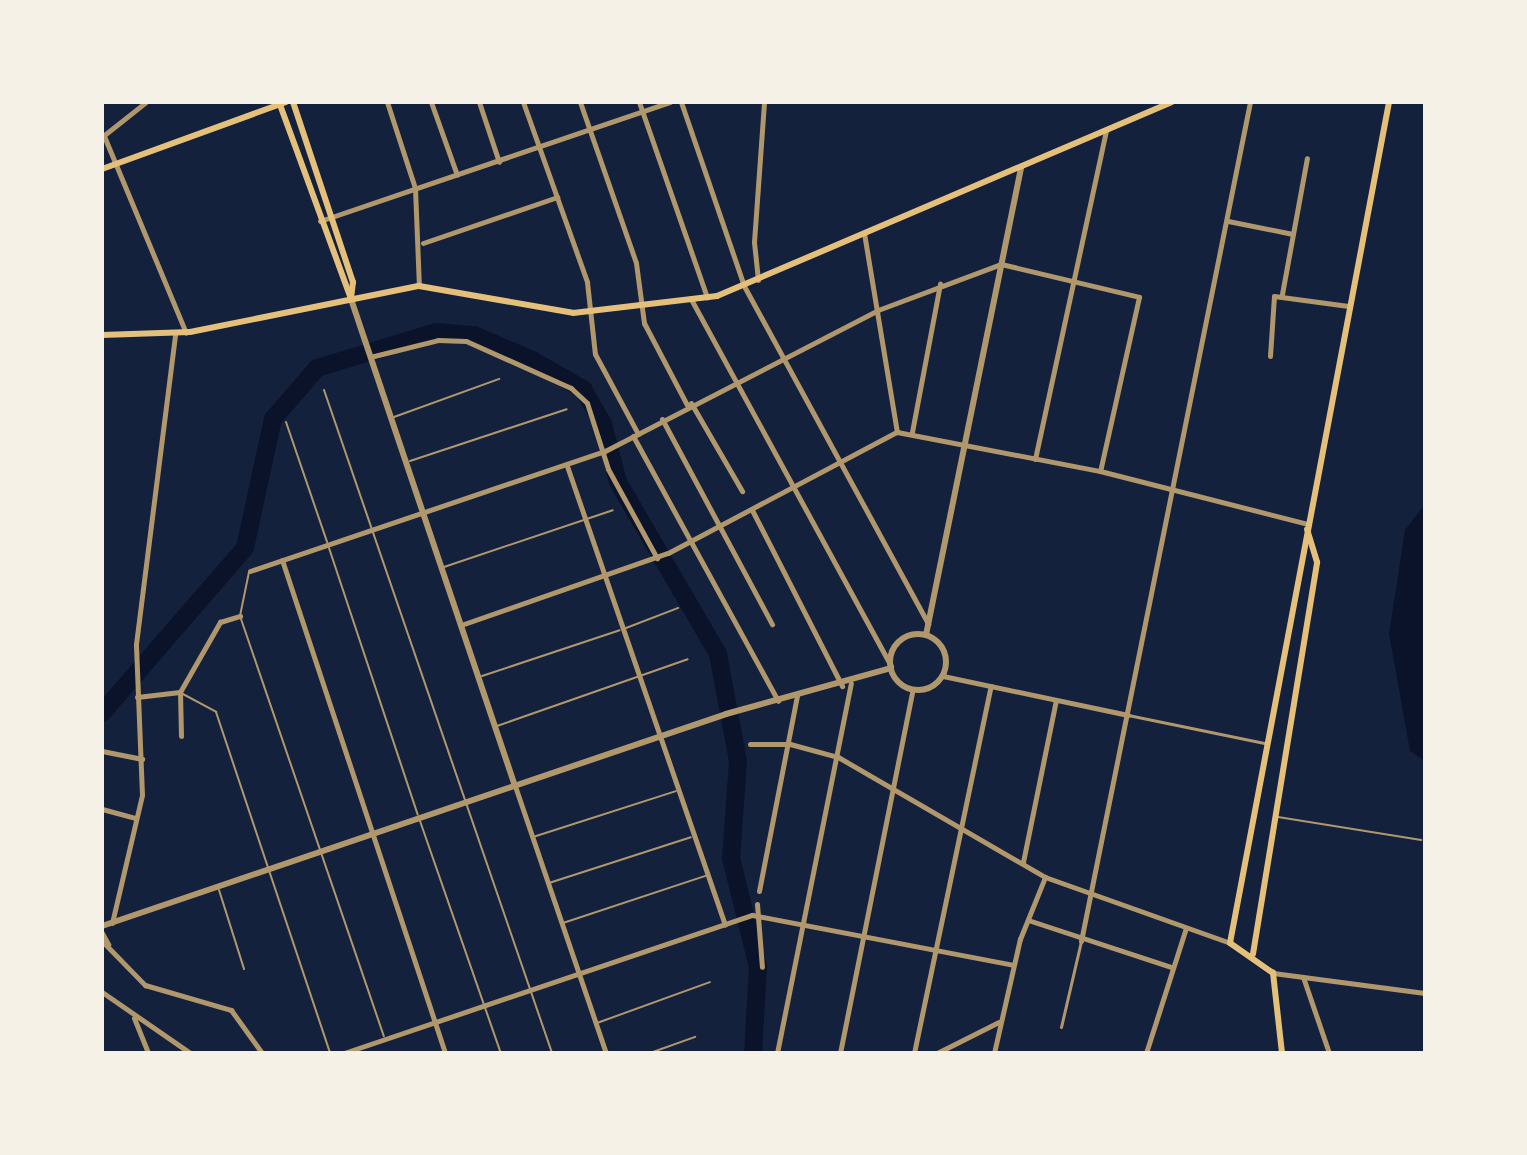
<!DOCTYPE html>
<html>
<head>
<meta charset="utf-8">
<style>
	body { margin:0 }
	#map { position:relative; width:1527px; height:1155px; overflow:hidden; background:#14213d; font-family:Overpass,sans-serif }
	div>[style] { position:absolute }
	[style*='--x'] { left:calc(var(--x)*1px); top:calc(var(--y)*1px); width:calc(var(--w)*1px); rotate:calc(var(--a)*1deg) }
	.water>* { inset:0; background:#0b132b }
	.river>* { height:18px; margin:-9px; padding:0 9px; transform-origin:9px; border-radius:9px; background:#0b132b }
	.service>* { height:2px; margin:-1px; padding:0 1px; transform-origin:1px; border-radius:1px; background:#b1986c }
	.pedestrian>* { height:3px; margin:-1.5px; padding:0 1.5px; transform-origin:1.5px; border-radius:1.5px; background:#b1986c }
	.minor>* { height:5px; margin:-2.5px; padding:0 2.5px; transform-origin:2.5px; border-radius:2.5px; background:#b1986c }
	.tertiary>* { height:6px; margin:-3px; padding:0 3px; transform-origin:3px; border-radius:3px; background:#b1986c }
	.tertiary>.ring { margin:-3px; padding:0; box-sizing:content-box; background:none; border:6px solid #b1986c; border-radius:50% }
	.secondary>* { height:6px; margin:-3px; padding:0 3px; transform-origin:3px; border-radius:3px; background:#e5c07b }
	span { translate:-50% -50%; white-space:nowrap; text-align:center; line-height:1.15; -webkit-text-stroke:8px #f6f1e7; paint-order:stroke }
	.frame { position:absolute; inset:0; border:104px solid #f6f1e7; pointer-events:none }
</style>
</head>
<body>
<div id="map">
	<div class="water">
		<i style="clip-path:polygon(1425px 504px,1425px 761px,1410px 751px,1389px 634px,1405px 530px)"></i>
	</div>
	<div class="river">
		<i style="--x:102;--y:713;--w:218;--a:-49.1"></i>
		<i style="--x:245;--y:548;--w:132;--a:-77.8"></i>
		<i style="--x:273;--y:419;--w:67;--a:-49.2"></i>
		<i style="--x:317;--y:368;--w:124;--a:-16.8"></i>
		<i style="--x:436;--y:332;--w:38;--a:5"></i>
		<i style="--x:474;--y:335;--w:63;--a:23.3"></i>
		<i style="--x:532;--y:360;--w:59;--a:29.6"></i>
		<i style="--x:583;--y:389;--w:40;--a:60.3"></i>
		<i style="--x:603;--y:424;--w:60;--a:75.5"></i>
		<i style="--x:618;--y:482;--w:199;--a:59.8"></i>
		<i style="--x:718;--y:654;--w:109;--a:79.4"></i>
		<i style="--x:738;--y:761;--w:97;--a:94.1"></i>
		<i style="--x:731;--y:858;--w:112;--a:76.1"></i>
		<i style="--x:758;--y:967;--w:86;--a:93.3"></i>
	</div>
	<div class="service">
		<i style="--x:324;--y:390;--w:701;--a:71.02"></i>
		<i style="--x:394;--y:417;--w:112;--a:-19.9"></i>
		<i style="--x:286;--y:422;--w:127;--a:71.1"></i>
		<i style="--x:410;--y:461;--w:165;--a:-18.3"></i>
		<i style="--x:329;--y:548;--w:281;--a:71.6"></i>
		<i style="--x:444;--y:567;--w:178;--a:-18.6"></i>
		<i style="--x:249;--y:572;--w:45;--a:101.6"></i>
		<i style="--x:240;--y:616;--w:444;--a:71.1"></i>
		<i style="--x:626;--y:628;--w:56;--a:-21"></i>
		<i style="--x:482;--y:676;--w:145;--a:-18.4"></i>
		<i style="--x:181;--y:693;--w:40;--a:28"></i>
		<i style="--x:216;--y:712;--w:360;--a:71.5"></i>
		<i style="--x:497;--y:726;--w:202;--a:-19.3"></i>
		<i style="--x:1278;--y:817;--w:145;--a:9.1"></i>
		<i style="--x:420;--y:821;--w:246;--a:70.8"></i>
		<i style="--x:533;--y:837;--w:150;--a:-17.8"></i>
		<i style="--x:549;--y:883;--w:149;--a:-17.9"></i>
		<i style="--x:219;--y:890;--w:83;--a:72.4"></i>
		<i style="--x:563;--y:923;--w:150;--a:-18.3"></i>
		<i style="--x:597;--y:1023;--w:120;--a:-19.9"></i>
		<i style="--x:650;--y:1053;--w:48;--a:-19.6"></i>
	</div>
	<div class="pedestrian">
		<i style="--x:1128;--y:715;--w:139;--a:11.6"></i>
		<i style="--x:1061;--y:1027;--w:88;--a:-76.9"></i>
	</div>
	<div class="minor">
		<i style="--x:387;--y:102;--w:90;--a:72"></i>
		<i style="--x:415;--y:188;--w:98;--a:87.7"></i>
		<i style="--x:431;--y:102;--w:77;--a:70.4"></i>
		<i style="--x:479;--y:102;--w:63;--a:71.6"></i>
		<i style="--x:523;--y:102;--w:191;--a:70.4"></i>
		<i style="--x:587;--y:282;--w:72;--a:83.7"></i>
		<i style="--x:595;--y:354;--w:91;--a:61.7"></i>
		<i style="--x:580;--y:102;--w:170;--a:70.8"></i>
		<i style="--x:636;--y:263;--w:61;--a:82.4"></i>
		<i style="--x:644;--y:323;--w:93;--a:62.3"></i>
		<i style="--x:639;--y:102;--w:207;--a:70.8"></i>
		<i style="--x:681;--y:102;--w:194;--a:71.1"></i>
		<i style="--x:744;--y:286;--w:385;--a:61.4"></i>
		<i style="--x:103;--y:136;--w:55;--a:-38.3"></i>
		<i style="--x:104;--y:136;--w:213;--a:67.4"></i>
		<i style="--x:320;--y:221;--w:370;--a:-18.8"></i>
		<i style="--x:1228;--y:221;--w:66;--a:11.3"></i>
		<i style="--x:864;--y:233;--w:202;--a:80.6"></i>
		<i style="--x:423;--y:243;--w:142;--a:-18.9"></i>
		<i style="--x:758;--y:280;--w:38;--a:-96"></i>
		<i style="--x:754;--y:242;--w:140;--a:-85.9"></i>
		<i style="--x:1282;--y:294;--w:138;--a:-79.6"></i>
		<i style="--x:692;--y:301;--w:416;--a:61.4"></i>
		<i style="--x:1270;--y:356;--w:60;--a:-86.2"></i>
		<i style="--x:1274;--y:296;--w:75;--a:7.7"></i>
		<i style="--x:370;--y:357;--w:70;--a:-14"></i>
		<i style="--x:438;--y:340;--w:28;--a:2"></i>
		<i style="--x:466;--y:341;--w:115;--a:24.1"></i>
		<i style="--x:571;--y:388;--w:22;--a:43"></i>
		<i style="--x:587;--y:403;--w:69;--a:72.3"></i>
		<i style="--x:608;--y:469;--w:102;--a:61.2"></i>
		<i style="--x:691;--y:403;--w:102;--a:59.9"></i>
		<i style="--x:662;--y:419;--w:233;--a:61.8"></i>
		<i style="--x:912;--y:432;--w:151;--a:-79.3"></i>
		<i style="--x:633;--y:436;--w:302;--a:61.3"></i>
		<i style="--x:1035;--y:459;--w:336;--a:-77.8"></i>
		<i style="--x:567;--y:466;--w:485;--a:71"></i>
		<i style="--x:752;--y:510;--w:198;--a:62.9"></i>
		<i style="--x:282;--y:560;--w:519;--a:71.7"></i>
		<i style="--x:250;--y:571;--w:375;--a:-18.7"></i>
		<i style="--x:605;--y:451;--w:307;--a:-27.3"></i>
		<i style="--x:878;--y:310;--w:131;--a:-20.5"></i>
		<i style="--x:1001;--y:264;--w:142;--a:13.4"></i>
		<i style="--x:1139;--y:297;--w:178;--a:102.6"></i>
		<i style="--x:461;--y:625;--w:219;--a:-19.2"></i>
		<i style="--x:668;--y:553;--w:259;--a:-27.9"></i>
		<i style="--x:897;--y:432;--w:207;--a:10.9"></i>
		<i style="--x:1100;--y:471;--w:215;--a:14.3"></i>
		<i style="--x:943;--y:676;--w:189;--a:11.9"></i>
		<i style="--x:137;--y:697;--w:43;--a:-6.6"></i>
		<i style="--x:181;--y:736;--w:44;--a:-91.3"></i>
		<i style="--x:180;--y:692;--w:81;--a:-60.3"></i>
		<i style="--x:220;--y:622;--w:21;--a:-17"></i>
		<i style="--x:750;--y:744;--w:40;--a:0"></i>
		<i style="--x:790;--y:744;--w:50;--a:15.2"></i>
		<i style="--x:838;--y:757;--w:239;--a:30.1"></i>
		<i style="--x:1045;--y:877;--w:196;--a:19.6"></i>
		<i style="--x:102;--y:751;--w:41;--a:11.3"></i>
		<i style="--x:515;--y:786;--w:282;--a:71.2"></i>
		<i style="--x:102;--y:809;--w:34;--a:15"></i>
		<i style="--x:1023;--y:862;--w:165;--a:-78.5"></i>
		<i style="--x:759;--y:891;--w:199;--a:-79"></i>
		<i style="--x:757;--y:904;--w:63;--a:85.5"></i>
		<i style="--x:1028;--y:920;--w:151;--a:18.2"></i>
		<i style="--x:112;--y:923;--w:131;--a:-76.8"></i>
		<i style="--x:142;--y:795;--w:151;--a:-92.3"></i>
		<i style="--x:136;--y:644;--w:312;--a:-82.8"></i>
		<i style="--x:102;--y:933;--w:13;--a:61"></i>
		<i style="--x:102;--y:941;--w:62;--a:45.7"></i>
		<i style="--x:145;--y:985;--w:90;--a:16.2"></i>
		<i style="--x:231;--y:1010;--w:53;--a:54.2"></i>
		<i style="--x:1081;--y:941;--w:856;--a:-78.61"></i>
		<i style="--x:1273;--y:973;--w:153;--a:7.5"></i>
		<i style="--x:1303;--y:977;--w:80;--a:71.1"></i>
		<i style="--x:102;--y:992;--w:107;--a:34.7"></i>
		<i style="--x:134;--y:1018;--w:38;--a:68"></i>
		<i style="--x:344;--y:1053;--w:431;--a:-18.7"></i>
		<i style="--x:752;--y:915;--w:266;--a:10.8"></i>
		<i style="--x:777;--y:1053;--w:377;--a:-78.7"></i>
		<i style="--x:840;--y:1053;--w:371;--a:-78.7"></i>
		<i style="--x:914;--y:1053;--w:375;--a:-78.2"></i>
		<i style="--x:937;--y:1053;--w:69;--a:-26.6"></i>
		<i style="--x:994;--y:1053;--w:117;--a:-77.2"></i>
		<i style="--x:1020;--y:939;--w:67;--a:-68"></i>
		<i style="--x:1146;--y:1053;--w:131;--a:-72.3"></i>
		<i style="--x:1424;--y:1053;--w:1;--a:0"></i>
	</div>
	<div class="tertiary">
		<i style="--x:351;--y:299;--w:514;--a:71.39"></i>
		<i class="ring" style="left:890px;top:634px;width:50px;height:50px"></i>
		<i style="--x:926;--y:635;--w:478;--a:-78.5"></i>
		<i style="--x:102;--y:926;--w:659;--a:-18.76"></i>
		<i style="--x:726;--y:714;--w:171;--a:-15.6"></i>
	</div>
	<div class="secondary">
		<i style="--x:279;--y:102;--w:210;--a:69.9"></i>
		<i style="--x:293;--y:102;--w:190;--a:71.6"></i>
		<i style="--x:353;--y:282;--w:17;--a:97"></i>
		<i style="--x:102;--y:169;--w:196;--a:-20"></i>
		<i style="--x:102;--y:335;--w:88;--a:-2"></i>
		<i style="--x:190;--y:332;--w:234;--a:-11.4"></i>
		<i style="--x:419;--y:286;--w:156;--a:9.9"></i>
		<i style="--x:573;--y:313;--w:145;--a:-6.7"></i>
		<i style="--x:717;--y:296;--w:494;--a:-23.1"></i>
		<i style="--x:1253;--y:954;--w:397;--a:-80.7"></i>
		<i style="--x:1317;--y:562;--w:34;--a:-107"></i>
		<i style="--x:1282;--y:1053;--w:81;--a:-96.4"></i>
		<i style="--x:1273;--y:973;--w:52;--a:-145.1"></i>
		<i style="--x:1230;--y:943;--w:856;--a:-79.29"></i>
	</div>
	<div class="frame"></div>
</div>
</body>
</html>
